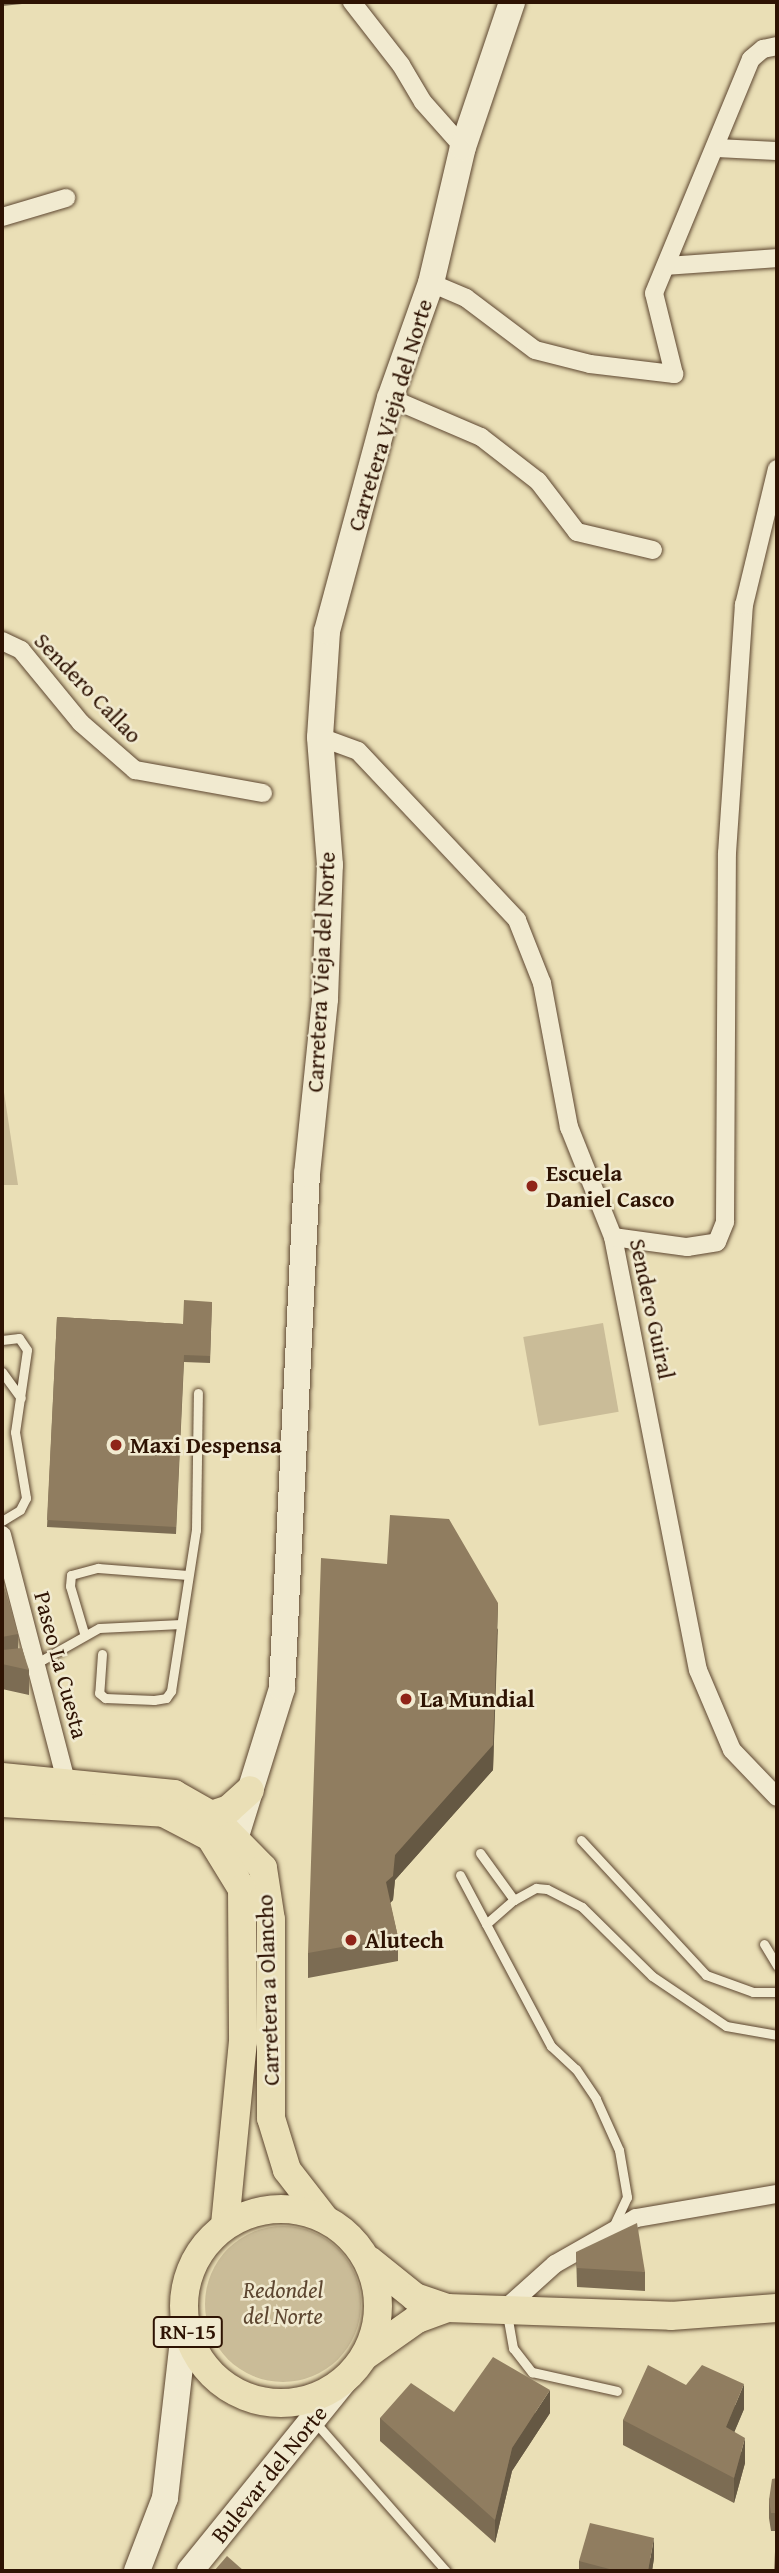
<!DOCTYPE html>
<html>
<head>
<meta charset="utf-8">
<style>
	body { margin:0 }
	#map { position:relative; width:779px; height:2573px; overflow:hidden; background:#eadfb6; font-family:"Gentium Book Plus",serif }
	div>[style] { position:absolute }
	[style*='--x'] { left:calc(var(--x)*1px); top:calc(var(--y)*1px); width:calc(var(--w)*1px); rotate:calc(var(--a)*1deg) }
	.green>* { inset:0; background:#cabc98; transform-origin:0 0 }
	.round { border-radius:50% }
	.roads { filter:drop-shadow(0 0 2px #5d4630) drop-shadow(0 0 2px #5d4630) }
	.lane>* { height:9px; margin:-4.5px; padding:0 4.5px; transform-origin:4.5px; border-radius:4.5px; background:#f1ead0 }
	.street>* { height:18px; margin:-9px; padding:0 9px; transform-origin:9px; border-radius:9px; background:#f1ead0 }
	.secondary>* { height:26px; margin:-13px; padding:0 13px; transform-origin:13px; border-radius:13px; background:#f1ead0 }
	.primary>* { height:28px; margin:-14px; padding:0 14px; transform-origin:14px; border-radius:14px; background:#eadfb6 }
	.primary>.ring { margin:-14px; padding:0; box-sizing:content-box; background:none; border:28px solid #eadfb6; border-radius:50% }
	.wall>* { inset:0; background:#7c6c53 }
	.shaded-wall>* { inset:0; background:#655843 }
	.building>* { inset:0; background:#907d60 }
	.dots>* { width:19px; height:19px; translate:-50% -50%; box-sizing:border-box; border:4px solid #f1ead0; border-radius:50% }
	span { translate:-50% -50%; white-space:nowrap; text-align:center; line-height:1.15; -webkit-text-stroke:5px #f1ead0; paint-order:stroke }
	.shield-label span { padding:2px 5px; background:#f1ead0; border:2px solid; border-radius:5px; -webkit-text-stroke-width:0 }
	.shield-label { font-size:21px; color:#2e1303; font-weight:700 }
	.street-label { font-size:23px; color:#2e1303 }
	.poi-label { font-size:23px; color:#2e1303; font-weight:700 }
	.left { translate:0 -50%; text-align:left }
	.park-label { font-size:23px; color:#5d4630; font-style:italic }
	.frame { position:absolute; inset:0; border:4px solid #2e1303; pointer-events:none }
</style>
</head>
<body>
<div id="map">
	<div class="green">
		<i style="clip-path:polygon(2px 1079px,18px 1185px,2px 1185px)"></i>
		<i style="left:603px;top:1323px;width:90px;height:81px;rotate:80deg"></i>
		<i class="round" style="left:205px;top:2226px;width:156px;height:156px"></i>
	</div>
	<div class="roads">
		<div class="lane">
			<i style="--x:2;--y:1340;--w:17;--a:-7"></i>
			<i style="--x:19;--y:1338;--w:14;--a:56"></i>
			<i style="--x:27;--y:1350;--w:83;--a:98.3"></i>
			<i style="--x:15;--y:1432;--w:67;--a:80.5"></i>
			<i style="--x:26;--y:1498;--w:13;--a:117"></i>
			<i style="--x:20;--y:1510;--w:21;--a:149"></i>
			<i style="--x:2;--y:1372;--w:32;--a:54"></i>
			<i style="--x:84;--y:1633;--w:49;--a:-106.6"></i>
			<i style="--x:70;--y:1586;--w:11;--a:-85"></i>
			<i style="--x:71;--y:1575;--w:28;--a:-15"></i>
			<i style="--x:98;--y:1568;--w:90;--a:4.4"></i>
			<i style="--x:102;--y:1654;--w:39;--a:94"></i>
			<i style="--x:99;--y:1693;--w:8;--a:40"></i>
			<i style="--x:105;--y:1698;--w:49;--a:2.3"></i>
			<i style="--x:154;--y:1700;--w:12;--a:-9"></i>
			<i style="--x:166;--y:1698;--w:9;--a:-54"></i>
			<i style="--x:171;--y:1691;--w:163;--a:-81.2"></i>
			<i style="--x:196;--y:1530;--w:137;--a:-89.2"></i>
			<i style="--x:35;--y:1664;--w:73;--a:-29.4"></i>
			<i style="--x:99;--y:1628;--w:82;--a:-2.8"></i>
			<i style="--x:581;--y:1840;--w:184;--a:47.2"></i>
			<i style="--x:706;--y:1975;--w:50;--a:19.9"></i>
			<i style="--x:753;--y:1992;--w:24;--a:0"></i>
			<i style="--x:480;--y:1853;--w:58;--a:54.1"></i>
			<i style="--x:460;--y:1875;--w:194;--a:62"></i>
			<i style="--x:551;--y:2046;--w:34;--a:43"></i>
			<i style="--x:576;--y:2069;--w:36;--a:56"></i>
			<i style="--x:596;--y:2099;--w:56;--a:65.7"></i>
			<i style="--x:619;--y:2150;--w:48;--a:80.3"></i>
			<i style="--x:627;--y:2197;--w:35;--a:115"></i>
			<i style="--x:486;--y:1924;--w:37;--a:-41"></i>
			<i style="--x:514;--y:1900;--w:25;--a:-29"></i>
			<i style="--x:536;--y:1888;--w:11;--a:5"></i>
			<i style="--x:547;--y:1889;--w:39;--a:27"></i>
			<i style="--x:582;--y:1907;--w:98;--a:44.6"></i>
			<i style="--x:652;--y:1976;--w:89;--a:34"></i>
			<i style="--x:726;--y:2026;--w:52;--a:10"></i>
			<i style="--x:764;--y:1944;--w:26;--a:59"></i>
			<i style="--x:507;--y:2314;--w:35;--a:80"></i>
			<i style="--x:513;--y:2348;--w:31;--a:52"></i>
			<i style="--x:532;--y:2372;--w:87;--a:12.6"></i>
			<i style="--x:315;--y:2422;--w:198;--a:48.7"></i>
		</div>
		<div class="street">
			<i style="--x:352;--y:2;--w:80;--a:52.1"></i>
			<i style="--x:401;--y:65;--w:43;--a:59.3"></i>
			<i style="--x:423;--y:102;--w:60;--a:48.4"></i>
			<i style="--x:716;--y:148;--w:61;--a:2.8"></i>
			<i style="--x:2;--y:217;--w:67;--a:-16.5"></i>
			<i style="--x:666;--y:266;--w:111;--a:-4.1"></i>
			<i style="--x:431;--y:283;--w:38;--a:23"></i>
			<i style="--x:466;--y:298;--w:86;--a:37"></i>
			<i style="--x:535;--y:350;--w:57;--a:14.3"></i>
			<i style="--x:590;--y:364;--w:85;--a:6.8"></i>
			<i style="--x:674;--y:374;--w:83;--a:-103.9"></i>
			<i style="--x:654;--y:293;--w:253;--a:-67.5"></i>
			<i style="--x:751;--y:59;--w:16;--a:-40"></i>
			<i style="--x:763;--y:49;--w:14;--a:-12"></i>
			<i style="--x:390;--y:398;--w:99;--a:23.2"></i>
			<i style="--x:481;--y:437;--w:72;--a:37.7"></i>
			<i style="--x:538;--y:481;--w:64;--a:52.6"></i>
			<i style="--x:577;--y:532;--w:78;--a:13.3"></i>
			<i style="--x:2;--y:641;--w:21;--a:25"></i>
			<i style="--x:21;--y:650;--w:94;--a:50.6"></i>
			<i style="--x:81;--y:723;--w:72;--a:41"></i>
			<i style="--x:135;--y:770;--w:130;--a:10.2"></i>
			<i style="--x:320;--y:737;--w:40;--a:20.2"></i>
			<i style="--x:358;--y:751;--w:232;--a:46.7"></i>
			<i style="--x:517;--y:920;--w:68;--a:68.4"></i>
			<i style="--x:542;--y:983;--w:147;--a:79.4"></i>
			<i style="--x:569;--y:1127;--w:118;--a:68.2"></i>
			<i style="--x:613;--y:1237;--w:441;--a:78.9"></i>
			<i style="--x:698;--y:1670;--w:87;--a:67"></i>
			<i style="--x:732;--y:1750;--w:65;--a:46.2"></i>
			<i style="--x:613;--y:1237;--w:75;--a:7.7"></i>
			<i style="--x:687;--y:1247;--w:30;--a:-9"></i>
			<i style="--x:717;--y:1242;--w:22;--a:-68"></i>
			<i style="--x:725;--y:1222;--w:369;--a:-89.7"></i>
			<i style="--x:727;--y:853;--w:249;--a:-86.1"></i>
			<i style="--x:744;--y:605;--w:140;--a:-76.4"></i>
			<i style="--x:2;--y:1535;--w:266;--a:75.4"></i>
			<i style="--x:506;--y:2308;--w:66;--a:-41.9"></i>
			<i style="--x:555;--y:2264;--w:93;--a:-29.6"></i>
			<i style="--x:636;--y:2218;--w:143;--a:-9.7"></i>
		</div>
		<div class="secondary">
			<i style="--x:236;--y:1836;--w:155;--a:-72.7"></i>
			<i style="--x:282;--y:1688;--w:515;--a:-87.22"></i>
			<i style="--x:307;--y:1174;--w:176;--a:-84.1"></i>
			<i style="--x:325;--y:999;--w:134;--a:-87.9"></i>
			<i style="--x:330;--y:865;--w:128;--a:-94.5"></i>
			<i style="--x:320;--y:737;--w:106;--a:-86.2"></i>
			<i style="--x:327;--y:631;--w:241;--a:-74.9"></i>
			<i style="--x:390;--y:398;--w:122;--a:-70.4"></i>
			<i style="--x:431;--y:283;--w:140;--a:-76.8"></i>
			<i style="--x:463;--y:147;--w:153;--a:-71.3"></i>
			<i style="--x:137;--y:2571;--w:78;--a:-69"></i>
			<i style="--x:165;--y:2498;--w:176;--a:-83.5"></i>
			<i style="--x:190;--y:2571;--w:250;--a:-51"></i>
		</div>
		<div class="primary">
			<i style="--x:2;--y:1777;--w:173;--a:5.6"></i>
			<i style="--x:174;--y:1794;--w:43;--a:29.6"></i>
			<i style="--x:211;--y:1815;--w:74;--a:45.5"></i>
			<i style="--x:263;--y:1868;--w:53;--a:81.3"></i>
			<i style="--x:271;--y:1920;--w:198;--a:90"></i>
			<i style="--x:271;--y:2118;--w:54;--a:72.9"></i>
			<i style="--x:287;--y:2170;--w:62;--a:52.2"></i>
			<i style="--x:2;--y:1803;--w:162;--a:3.5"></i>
			<i style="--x:164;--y:1813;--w:52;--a:27.6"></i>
			<i style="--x:210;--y:1837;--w:61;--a:58.4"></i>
			<i style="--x:242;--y:1889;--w:152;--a:89.6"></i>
			<i style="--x:243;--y:2041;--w:186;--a:95.6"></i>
			<i style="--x:211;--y:1815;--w:19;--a:-18"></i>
			<i style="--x:229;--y:1809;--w:28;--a:-42"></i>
			<i class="ring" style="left:184px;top:2209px;width:166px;height:166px"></i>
			<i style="--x:369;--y:2260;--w:59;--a:38.8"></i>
			<i style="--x:415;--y:2297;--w:34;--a:19"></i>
			<i style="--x:447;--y:2308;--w:224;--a:2"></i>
			<i style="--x:671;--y:2316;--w:106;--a:-4.3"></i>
			<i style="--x:366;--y:2355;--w:62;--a:-35.2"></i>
			<i style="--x:417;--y:2319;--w:32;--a:-20"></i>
		</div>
	</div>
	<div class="wall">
		<i style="clip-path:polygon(2px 2px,42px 2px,2px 6px)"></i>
		<i style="clip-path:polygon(212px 1302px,210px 1363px,184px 1362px,176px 1534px,47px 1527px,57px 1317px,183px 1324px)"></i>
		<i style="clip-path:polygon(2px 1581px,18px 1634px,18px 1648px,29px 1670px,29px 1695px,2px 1689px)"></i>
		<i style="clip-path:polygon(498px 1628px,493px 1770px,395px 1880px,393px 1900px,390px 1903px,398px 1937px,398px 1961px,308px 1978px,308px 1953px)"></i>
		<i style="clip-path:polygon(576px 2252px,645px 2272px,645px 2291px,577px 2287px)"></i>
		<i style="clip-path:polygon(686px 2385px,744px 2409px,734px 2432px,745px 2463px,734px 2503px,623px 2445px,623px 2420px)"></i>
		<i style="clip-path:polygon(454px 2412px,550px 2413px,512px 2471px,495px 2543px,380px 2441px,380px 2418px)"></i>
		<i style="clip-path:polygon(777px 2478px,776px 2531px,771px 2531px,769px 2518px,769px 2500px)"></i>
		<i style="clip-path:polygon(654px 2558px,652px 2571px,579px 2571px,579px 2561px)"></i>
	</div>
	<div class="shaded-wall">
		<i style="clip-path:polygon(498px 1603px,493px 1770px,395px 1880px,393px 1900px,386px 1907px,386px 1882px,395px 1855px)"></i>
		<i style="clip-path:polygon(744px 2384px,744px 2409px,726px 2452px,726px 2427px)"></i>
		<i style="clip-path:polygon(550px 2390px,550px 2413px,512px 2471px,495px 2543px,495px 2520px,512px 2448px)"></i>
		<i style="clip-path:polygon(745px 2438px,745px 2463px,734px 2503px,734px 2478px)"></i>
		<i style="clip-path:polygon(654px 2538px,654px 2558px,652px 2571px,648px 2571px)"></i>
	</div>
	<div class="building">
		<i style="clip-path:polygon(184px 1300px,212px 1302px,210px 1356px,184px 1355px,176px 1527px,47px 1520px,57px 1317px,183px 1324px)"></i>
		<i style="clip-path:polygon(390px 1515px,449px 1519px,498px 1603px,493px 1745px,395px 1855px,393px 1876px,386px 1882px,398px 1937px,308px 1953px,321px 1558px,387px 1564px)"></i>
		<i style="clip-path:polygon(2px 1581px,18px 1634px,2px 1637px)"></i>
		<i style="clip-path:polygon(22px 1648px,29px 1670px,2px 1664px,2px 1650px)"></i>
		<i style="clip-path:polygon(637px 2223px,645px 2272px,577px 2268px,576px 2252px)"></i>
		<i style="clip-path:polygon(493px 2357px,550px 2390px,512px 2448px,495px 2520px,380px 2418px,411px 2383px,454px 2412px)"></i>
		<i style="clip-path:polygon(648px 2365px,686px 2385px,702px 2365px,744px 2384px,726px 2427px,745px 2438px,734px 2478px,623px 2420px)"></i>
		<i style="clip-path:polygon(777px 2478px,777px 2571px,774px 2571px,777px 2513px,771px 2513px,769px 2500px,772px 2479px)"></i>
		<i style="clip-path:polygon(590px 2523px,654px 2538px,648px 2571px,617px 2571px,579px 2561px)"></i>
		<i style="clip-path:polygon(227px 2556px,244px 2571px,214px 2571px)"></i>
	</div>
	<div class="dots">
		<i style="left:532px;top:1186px;background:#8f2418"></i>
		<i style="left:116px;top:1445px;background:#8f2418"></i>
		<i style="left:406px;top:1699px;background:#8f2418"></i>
		<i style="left:351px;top:1940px;background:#8f2418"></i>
	</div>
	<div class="shield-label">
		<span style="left:188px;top:2332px">RN-15</span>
	</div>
	<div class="street-label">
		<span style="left:390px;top:415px;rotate:-73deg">Carretera Vieja del Norte</span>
		<span style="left:88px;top:688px;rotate:46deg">Sendero Callao</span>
		<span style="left:321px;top:972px;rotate:-87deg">Carretera Vieja del Norte</span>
		<span style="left:652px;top:1309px;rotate:78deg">Sendero Guiral</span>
		<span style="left:61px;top:1665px;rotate:75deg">Paseo La Cuesta</span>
		<span style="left:268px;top:1990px;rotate:-92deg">Carretera a Olancho</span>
		<span style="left:269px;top:2474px;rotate:-51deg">Bulevar del Norte</span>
	</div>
	<div class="poi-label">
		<span class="left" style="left:546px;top:1186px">Escuela<br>Daniel Casco</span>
		<span class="left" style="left:130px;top:1445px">Maxi Despensa</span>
		<span class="left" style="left:420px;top:1699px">La Mundial</span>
		<span class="left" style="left:365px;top:1940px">Alutech</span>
	</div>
	<div class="park-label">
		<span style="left:283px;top:2303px">Redondel<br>del Norte</span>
	</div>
	<div class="frame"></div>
</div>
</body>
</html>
